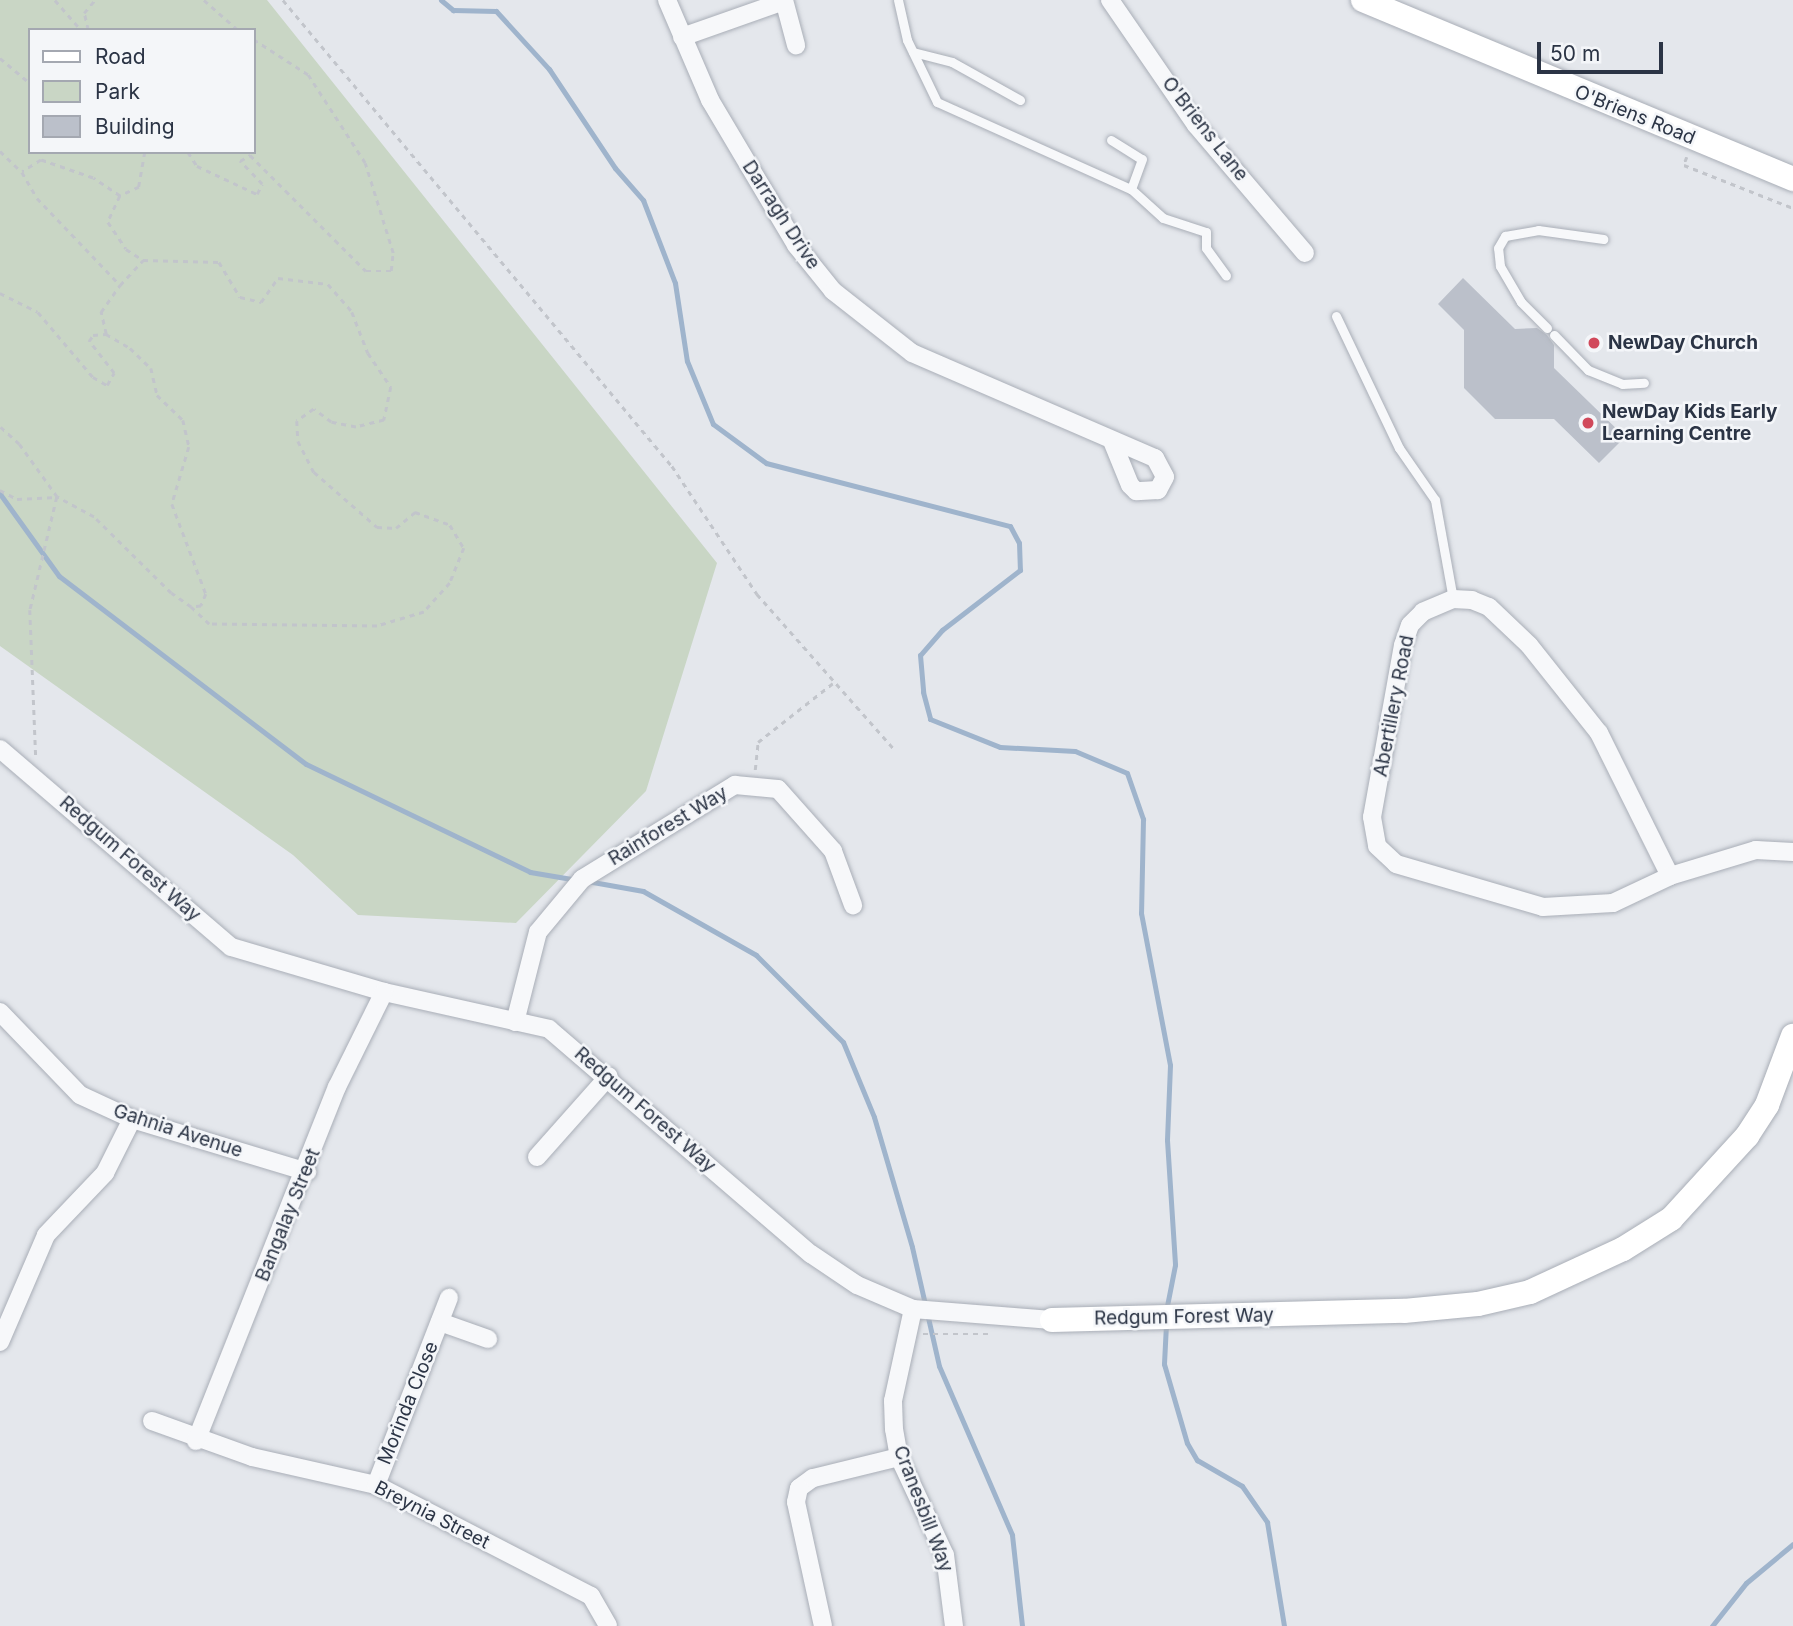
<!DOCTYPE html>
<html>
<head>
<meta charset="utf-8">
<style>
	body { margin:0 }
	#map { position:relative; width:1793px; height:1626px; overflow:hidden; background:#e4e7ec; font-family:Inter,sans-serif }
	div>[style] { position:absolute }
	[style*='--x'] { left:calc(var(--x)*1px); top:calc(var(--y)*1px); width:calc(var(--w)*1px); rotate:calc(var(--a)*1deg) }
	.green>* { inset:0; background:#c9d6c5 }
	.stream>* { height:5px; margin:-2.5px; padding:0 2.5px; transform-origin:2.5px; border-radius:2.5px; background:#9fb4cc }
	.building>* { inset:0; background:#bbc0ca }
	.path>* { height:2.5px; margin-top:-1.25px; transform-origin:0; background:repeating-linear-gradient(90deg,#c2c5cb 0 5px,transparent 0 10px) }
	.roads { filter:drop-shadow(0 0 2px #a9aeb7) drop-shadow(0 0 2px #a9aeb7) }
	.lane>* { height:9px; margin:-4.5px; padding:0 4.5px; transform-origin:4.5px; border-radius:4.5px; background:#f7f8fa }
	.street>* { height:18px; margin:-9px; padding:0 9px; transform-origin:9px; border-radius:9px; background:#f7f8fa }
	.secondary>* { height:24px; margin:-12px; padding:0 12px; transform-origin:12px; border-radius:12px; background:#fff }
	.dots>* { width:19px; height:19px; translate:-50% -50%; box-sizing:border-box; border:4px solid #f4f6f9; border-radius:50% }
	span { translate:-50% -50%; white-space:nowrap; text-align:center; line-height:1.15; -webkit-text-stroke:5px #f4f6f9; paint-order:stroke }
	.street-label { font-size:19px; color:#2b3445 }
	.poi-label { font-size:19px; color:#2b3445; font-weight:700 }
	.left { translate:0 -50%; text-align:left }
	.legend { position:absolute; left:28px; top:28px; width:228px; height:126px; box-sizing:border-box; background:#f4f6f9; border:2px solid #a4a8b1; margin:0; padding:9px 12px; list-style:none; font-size:21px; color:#2b3445 }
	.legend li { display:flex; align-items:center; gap:14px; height:35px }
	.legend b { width:35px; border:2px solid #a4a8b1 }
	.scale { position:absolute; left:1537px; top:42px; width:126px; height:32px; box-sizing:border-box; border:4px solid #2b3445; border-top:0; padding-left:9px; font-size:21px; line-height:24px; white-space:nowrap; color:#2b3445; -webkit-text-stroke:5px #f4f6f9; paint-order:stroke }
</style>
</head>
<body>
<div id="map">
	<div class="green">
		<i style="clip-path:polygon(evenodd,0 0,267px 0,717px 563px,646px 791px,516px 923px,358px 915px,293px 855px,0 646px,0 0,30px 30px,254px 30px,254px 152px,30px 152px,30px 30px)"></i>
	</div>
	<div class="stream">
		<i style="--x:441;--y:0;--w:16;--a:40"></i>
		<i style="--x:453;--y:10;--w:43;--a:1.3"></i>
		<i style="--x:496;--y:11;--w:79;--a:47.6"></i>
		<i style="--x:549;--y:69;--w:119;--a:56.3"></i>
		<i style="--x:615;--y:168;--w:43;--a:48.8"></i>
		<i style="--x:643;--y:200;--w:89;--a:68.9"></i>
		<i style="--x:675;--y:283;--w:79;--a:81.3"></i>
		<i style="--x:687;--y:361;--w:68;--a:67.6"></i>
		<i style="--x:713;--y:424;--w:66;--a:36.3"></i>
		<i style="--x:766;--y:463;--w:252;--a:14.5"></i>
		<i style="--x:1010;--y:526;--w:19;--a:62"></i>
		<i style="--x:1019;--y:543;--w:27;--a:88"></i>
		<i style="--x:1020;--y:570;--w:98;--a:142.4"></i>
		<i style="--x:942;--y:630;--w:33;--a:131"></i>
		<i style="--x:920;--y:655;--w:37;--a:85"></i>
		<i style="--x:923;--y:692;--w:28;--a:75"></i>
		<i style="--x:930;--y:719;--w:75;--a:21.8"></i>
		<i style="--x:1000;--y:747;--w:75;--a:3.1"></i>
		<i style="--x:1075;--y:751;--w:56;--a:22.9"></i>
		<i style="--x:1127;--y:773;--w:49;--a:70.8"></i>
		<i style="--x:1143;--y:819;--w:94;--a:91.2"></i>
		<i style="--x:1141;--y:913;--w:155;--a:79.2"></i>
		<i style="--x:1170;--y:1065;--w:75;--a:92.3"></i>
		<i style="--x:1167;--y:1140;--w:125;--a:86.3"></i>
		<i style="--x:1175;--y:1265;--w:47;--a:101.1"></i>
		<i style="--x:0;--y:494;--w:101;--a:54.3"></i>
		<i style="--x:59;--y:576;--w:310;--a:37.3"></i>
		<i style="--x:306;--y:764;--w:249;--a:25.7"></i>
		<i style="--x:530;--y:872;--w:48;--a:9.7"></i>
		<i style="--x:587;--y:881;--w:57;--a:10.1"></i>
		<i style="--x:643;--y:891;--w:130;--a:29.5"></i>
		<i style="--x:756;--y:955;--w:123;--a:45"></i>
		<i style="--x:843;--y:1042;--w:81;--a:67.5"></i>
		<i style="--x:874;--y:1117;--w:135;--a:73.7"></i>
		<i style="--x:912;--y:1247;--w:122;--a:77.2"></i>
		<i style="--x:939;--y:1366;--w:184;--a:66.6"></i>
		<i style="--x:1012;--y:1535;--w:92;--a:83.7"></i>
		<i style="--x:1166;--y:1324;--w:40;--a:92.9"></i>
		<i style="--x:1164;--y:1364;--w:82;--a:73.8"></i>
		<i style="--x:1187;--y:1443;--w:20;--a:60"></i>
		<i style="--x:1197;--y:1460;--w:52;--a:30"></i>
		<i style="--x:1242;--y:1486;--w:44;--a:55.2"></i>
		<i style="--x:1267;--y:1522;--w:105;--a:80.7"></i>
		<i style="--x:1712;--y:1626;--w:55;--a:-51.7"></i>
		<i style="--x:1746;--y:1583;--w:61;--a:-39.7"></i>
	</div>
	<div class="building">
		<i style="clip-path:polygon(1463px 278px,1515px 329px,1537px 328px,1547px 335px,1554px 345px,1554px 368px,1625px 437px,1599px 463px,1554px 419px,1495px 419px,1464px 388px,1464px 330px,1438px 304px)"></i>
	</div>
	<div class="path">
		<i style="--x:55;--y:0;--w:40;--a:49"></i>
		<i style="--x:204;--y:0;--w:45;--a:41.4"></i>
		<i style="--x:283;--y:0;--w:607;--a:50.15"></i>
		<i style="--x:672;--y:466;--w:154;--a:56.4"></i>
		<i style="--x:757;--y:594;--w:208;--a:48.5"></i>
		<i style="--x:88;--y:30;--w:17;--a:-103"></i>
		<i style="--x:84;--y:13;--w:17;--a:-50"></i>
		<i style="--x:0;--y:58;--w:39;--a:40"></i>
		<i style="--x:0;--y:151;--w:30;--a:44"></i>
		<i style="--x:145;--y:152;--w:36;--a:100"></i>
		<i style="--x:139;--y:187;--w:21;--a:155"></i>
		<i style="--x:120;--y:196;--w:29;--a:115"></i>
		<i style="--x:108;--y:222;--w:32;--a:56"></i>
		<i style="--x:126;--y:249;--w:20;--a:33"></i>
		<i style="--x:143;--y:260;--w:76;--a:1.5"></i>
		<i style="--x:219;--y:262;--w:41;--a:59"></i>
		<i style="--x:240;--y:297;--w:22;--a:13"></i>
		<i style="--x:261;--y:302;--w:29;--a:-55"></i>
		<i style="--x:278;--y:278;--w:50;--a:6.8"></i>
		<i style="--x:328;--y:284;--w:37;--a:49"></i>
		<i style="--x:352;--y:312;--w:44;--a:68.7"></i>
		<i style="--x:368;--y:353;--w:41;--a:55.9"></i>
		<i style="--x:391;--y:387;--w:34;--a:102"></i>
		<i style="--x:384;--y:420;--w:29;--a:166"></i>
		<i style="--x:356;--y:427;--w:25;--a:-169"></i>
		<i style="--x:331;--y:422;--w:21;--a:-143"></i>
		<i style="--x:314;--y:409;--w:21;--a:145"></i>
		<i style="--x:297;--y:421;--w:20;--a:87"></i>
		<i style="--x:298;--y:441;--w:35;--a:63"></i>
		<i style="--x:314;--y:472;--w:84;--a:41.1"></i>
		<i style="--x:377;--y:527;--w:19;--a:3"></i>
		<i style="--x:396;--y:528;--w:25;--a:-40"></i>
		<i style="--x:415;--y:512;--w:37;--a:20"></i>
		<i style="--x:450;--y:525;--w:27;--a:59"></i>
		<i style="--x:464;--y:548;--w:38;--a:112"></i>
		<i style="--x:450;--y:583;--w:39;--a:132"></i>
		<i style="--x:424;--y:612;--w:49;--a:163.4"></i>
		<i style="--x:377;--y:626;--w:168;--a:-179.3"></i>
		<i style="--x:209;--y:624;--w:25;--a:-137"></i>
		<i style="--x:188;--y:152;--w:17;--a:57"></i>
		<i style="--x:197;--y:166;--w:66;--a:25"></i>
		<i style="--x:257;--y:194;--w:11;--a:-63"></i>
		<i style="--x:262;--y:184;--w:32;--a:-134"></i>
		<i style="--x:240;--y:161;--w:12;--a:-31"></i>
		<i style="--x:250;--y:155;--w:164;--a:45"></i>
		<i style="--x:366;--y:271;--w:25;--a:0"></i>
		<i style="--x:391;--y:271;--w:18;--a:-84"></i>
		<i style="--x:393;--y:253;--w:94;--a:-107.3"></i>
		<i style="--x:365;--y:163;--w:105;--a:-122.9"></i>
		<i style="--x:308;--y:75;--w:64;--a:-147.1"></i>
		<i style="--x:1687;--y:157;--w:9;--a:111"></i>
		<i style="--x:1684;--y:165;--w:117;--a:21.5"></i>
		<i style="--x:120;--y:196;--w:32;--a:-146"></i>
		<i style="--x:93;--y:178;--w:55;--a:-160.9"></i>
		<i style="--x:41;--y:160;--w:22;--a:148"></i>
		<i style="--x:22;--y:172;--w:30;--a:60"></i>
		<i style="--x:37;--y:198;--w:120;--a:46.3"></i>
		<i style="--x:120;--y:285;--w:34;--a:-47"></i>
		<i style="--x:0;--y:293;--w:42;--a:26.6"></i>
		<i style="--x:38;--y:312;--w:85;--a:49.8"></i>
		<i style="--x:93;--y:377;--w:16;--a:30"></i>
		<i style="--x:107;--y:385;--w:14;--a:-60"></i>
		<i style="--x:114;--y:373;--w:41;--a:-128"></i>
		<i style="--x:89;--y:341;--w:7;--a:-56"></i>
		<i style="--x:93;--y:335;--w:13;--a:-4"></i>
		<i style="--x:106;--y:334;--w:28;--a:30"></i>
		<i style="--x:130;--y:348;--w:29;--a:44"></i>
		<i style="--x:151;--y:368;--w:28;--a:77"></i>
		<i style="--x:157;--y:395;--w:36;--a:44"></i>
		<i style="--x:183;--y:420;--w:28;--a:77"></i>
		<i style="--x:189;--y:447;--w:59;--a:106.6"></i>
		<i style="--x:172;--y:504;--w:96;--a:69.3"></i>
		<i style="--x:206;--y:594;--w:13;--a:113"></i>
		<i style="--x:201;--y:606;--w:10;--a:174"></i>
		<i style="--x:191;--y:607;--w:24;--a:-145"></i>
		<i style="--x:171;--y:593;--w:108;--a:-135.4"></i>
		<i style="--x:94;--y:517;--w:42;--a:-151.6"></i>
		<i style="--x:57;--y:497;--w:65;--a:-125.6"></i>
		<i style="--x:19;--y:444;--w:25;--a:-138"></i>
		<i style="--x:106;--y:334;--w:23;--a:-103"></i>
		<i style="--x:101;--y:312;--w:33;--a:-55"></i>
		<i style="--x:0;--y:490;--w:19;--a:28"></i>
		<i style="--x:17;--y:499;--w:40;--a:-2.9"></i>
		<i style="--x:57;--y:497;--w:116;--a:103.4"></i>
		<i style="--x:30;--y:610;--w:147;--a:87.7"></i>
		<i style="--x:755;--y:770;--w:28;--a:-84"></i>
		<i style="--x:758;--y:742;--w:95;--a:-38.2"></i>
		<i style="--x:923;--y:1334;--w:67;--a:0"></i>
	</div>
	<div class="roads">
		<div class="lane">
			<i style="--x:898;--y:0;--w:41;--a:77.3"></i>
			<i style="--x:907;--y:40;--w:69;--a:64.2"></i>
			<i style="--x:937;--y:102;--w:213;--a:24.2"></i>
			<i style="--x:1131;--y:189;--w:43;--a:42.2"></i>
			<i style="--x:1163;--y:218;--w:45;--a:18"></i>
			<i style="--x:1206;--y:232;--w:16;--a:90"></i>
			<i style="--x:1206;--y:248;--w:34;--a:54"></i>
			<i style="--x:913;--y:52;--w:40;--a:14.4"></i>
			<i style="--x:952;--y:62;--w:78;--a:29.2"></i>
			<i style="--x:1111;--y:140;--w:36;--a:32"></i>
			<i style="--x:1142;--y:159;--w:32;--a:110"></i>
			<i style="--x:1336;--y:316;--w:146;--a:64.5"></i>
			<i style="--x:1399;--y:448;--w:63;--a:55.3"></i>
			<i style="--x:1435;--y:500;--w:101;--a:79.7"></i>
			<i style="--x:1547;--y:328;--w:37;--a:-135"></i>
			<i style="--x:1521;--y:302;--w:42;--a:-120.3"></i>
			<i style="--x:1500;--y:266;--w:18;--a:-96"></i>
			<i style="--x:1498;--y:248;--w:14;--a:-60"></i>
			<i style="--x:1505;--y:236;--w:34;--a:-10"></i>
			<i style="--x:1538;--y:230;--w:66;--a:7.9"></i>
			<i style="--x:1554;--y:335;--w:49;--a:45.8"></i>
			<i style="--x:1588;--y:370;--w:37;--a:22"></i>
			<i style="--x:1622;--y:384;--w:22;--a:-3"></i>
		</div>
		<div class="street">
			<i style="--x:667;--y:0;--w:109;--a:66.7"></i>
			<i style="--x:710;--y:100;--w:169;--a:59.3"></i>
			<i style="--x:796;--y:245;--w:59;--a:51.2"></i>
			<i style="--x:833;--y:291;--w:100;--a:38.1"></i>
			<i style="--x:912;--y:353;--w:265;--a:23.4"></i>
			<i style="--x:1155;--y:458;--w:21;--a:62"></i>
			<i style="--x:1165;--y:477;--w:15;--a:118"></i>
			<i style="--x:1158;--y:490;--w:22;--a:177"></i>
			<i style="--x:1136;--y:491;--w:8;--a:-135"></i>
			<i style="--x:1130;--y:485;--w:48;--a:-112.2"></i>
			<i style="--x:784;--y:0;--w:47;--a:75.1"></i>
			<i style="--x:1110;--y:0;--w:152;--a:55.5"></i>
			<i style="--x:1196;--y:125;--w:168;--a:49.6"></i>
			<i style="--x:682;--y:37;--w:108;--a:-19.4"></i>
			<i style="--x:0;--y:749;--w:304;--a:40.6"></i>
			<i style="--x:231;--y:947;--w:159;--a:16.4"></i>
			<i style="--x:384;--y:992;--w:169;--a:12.6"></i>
			<i style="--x:549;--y:1029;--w:345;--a:40.7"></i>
			<i style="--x:811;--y:1254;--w:55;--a:34"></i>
			<i style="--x:857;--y:1285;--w:61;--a:23.2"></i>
			<i style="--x:913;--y:1309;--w:139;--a:4.5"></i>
			<i style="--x:1670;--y:876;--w:160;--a:-116.4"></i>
			<i style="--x:1599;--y:733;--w:112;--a:-128.5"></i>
			<i style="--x:1529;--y:645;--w:55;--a:-136.5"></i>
			<i style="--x:1489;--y:607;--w:18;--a:-158"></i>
			<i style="--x:1472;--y:600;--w:19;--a:-177"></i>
			<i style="--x:1453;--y:599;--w:33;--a:157"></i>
			<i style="--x:1423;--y:612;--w:18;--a:135"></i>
			<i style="--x:1410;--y:625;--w:21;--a:109"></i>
			<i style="--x:1403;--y:645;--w:175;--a:100.2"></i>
			<i style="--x:1372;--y:817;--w:29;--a:80"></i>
			<i style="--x:1377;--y:846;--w:26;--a:43"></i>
			<i style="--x:1396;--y:864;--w:153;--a:16.3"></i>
			<i style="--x:1543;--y:907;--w:70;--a:-3.3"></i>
			<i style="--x:1613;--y:903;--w:63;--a:-25.3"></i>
			<i style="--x:1670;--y:876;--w:90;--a:-16.8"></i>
			<i style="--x:1756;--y:850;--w:37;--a:3"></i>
			<i style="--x:0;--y:1012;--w:115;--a:46.1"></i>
			<i style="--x:80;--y:1095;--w:57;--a:24.8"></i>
			<i style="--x:132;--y:1119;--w:183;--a:16.8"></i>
			<i style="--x:515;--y:1022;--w:93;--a:-75.7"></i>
			<i style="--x:538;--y:932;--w:69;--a:-50.3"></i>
			<i style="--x:582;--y:879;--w:180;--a:-31.6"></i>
			<i style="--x:735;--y:785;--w:43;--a:5.3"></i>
			<i style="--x:778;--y:789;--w:83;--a:48.4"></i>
			<i style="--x:833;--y:851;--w:58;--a:69.7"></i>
			<i style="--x:537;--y:1157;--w:108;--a:-48.4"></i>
			<i style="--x:913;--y:1309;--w:94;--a:102.3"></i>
			<i style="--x:893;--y:1401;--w:28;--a:88"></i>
			<i style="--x:894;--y:1429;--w:28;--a:80"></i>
			<i style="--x:899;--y:1457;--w:108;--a:64.9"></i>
			<i style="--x:945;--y:1555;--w:72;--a:82.8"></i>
			<i style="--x:440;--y:1322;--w:51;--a:19.5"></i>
			<i style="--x:0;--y:1342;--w:116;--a:-66.7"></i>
			<i style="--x:46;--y:1235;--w:86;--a:-46.4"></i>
			<i style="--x:105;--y:1173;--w:60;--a:-63.4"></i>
			<i style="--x:152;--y:1421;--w:106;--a:19.8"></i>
			<i style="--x:252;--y:1457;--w:127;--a:12.7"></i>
			<i style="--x:376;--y:1485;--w:242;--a:27.3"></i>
			<i style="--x:591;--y:1596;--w:34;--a:60"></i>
			<i style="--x:196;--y:1441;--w:381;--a:-68.3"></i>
			<i style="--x:337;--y:1087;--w:106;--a:-63.7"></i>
			<i style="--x:376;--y:1485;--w:201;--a:-68.7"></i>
			<i style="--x:823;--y:1626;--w:127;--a:-102.3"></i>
			<i style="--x:796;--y:1502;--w:14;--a:-78"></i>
			<i style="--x:799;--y:1488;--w:17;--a:-36"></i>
			<i style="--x:813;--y:1478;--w:89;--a:-13.7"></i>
		</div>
		<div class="secondary">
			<i style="--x:1363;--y:0;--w:466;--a:22.6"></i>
			<i style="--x:1052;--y:1320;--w:352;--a:-1.5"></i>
			<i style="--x:1404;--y:1311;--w:74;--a:-5.4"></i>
			<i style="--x:1478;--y:1304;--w:53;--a:-13"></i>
			<i style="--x:1530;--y:1292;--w:102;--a:-24.8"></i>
			<i style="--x:1623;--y:1249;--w:57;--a:-32"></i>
			<i style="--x:1671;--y:1219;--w:113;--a:-47.5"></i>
			<i style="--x:1747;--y:1136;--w:37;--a:-57"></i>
			<i style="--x:1767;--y:1105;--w:74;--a:-69.4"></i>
		</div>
	</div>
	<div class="dots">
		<i style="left:1594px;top:343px;background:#d1495b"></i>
		<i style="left:1588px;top:423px;background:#d1495b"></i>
	</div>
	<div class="street-label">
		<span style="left:1635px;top:115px;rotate:22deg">O'Briens Road</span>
		<span style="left:1205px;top:129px;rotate:52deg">O'Briens Lane</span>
		<span style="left:781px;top:215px;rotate:57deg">Darragh Drive</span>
		<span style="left:1394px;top:706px;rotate:-79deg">Abertillery Road</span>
		<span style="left:668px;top:826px;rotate:-31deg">Rainforest Way</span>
		<span style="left:130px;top:859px;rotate:41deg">Redgum Forest Way</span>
		<span style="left:645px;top:1110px;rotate:41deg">Redgum Forest Way</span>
		<span style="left:178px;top:1131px;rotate:18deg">Gahnia Avenue</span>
		<span style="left:288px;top:1215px;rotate:-68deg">Bangalay Street</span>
		<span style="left:1184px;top:1317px;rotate:-1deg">Redgum Forest Way</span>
		<span style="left:408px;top:1403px;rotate:-68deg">Morinda Close</span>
		<span style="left:923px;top:1509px;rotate:69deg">Cranesbill Way</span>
		<span style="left:432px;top:1515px;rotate:27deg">Breynia Street</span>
	</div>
	<div class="poi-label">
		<span class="left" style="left:1608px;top:343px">NewDay Church</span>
		<span class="left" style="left:1602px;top:423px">NewDay Kids Early<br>Learning Centre</span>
	</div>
	<ul class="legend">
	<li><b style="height:9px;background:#fff"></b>Road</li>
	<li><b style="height:19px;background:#c9d6c5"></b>Park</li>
	<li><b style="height:19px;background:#bbc0ca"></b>Building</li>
	</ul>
	<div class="scale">50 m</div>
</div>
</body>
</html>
